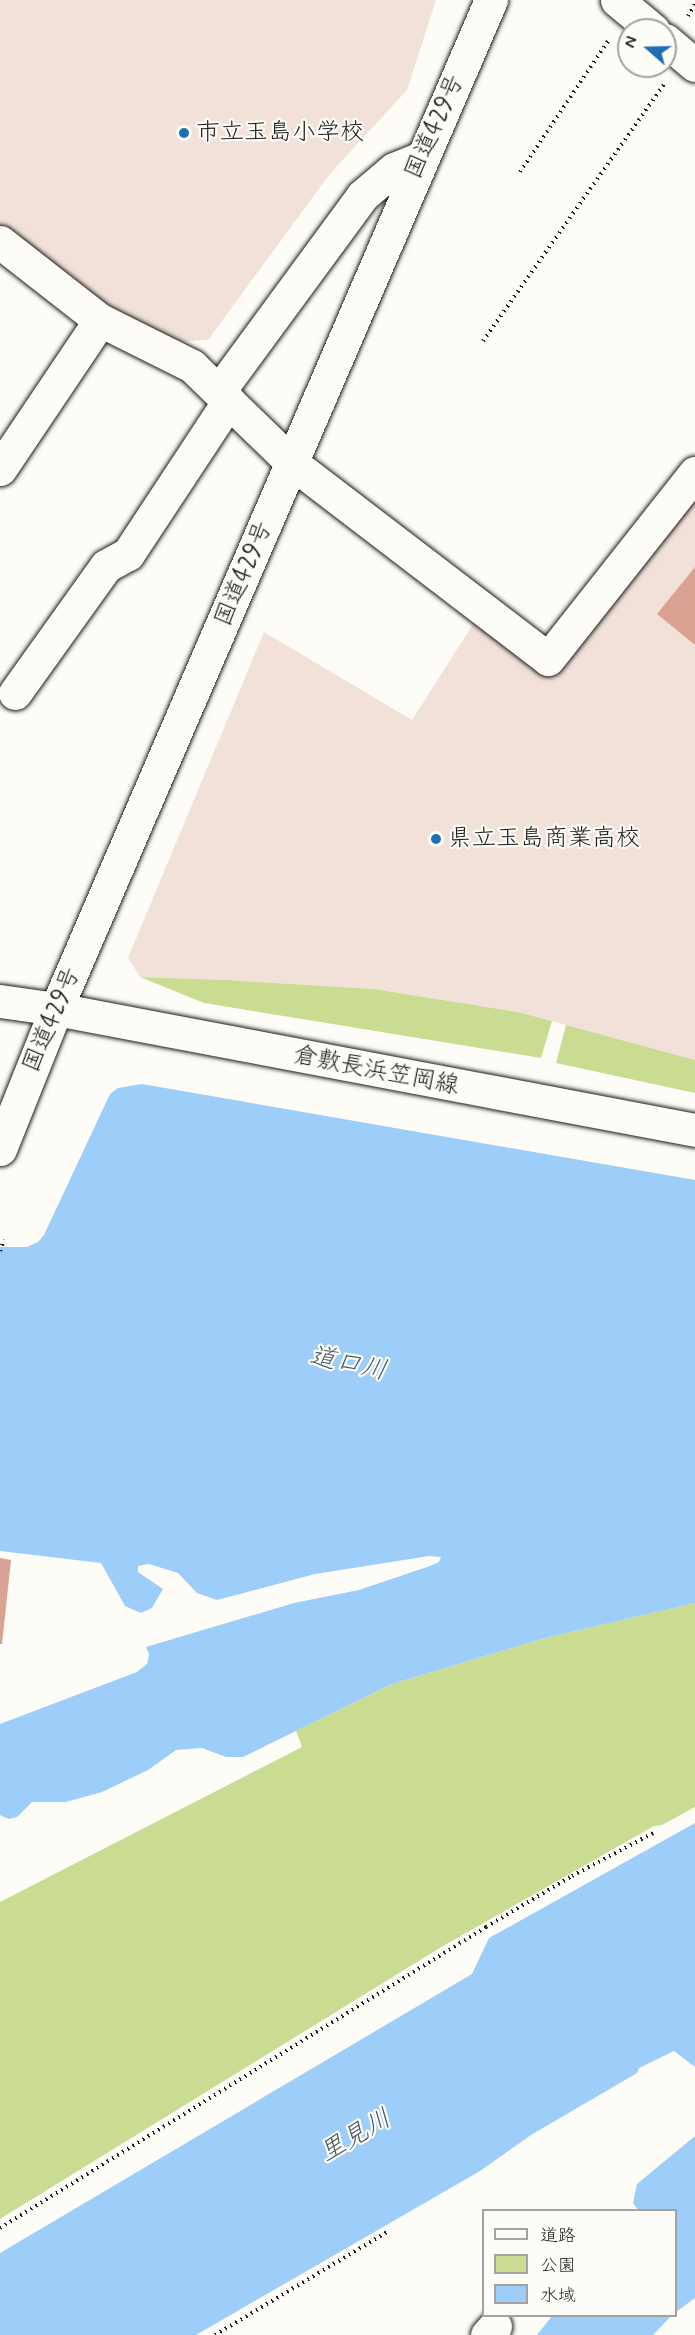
<!DOCTYPE html>
<html>
<head>
<meta charset="utf-8">
<style>
	body { margin:0 }
	#map { position:relative; width:695px; height:2335px; overflow:hidden; background:#fdfcf7; font-family:Mynerve,"Klee One",sans-serif }
	div>[style] { position:absolute }
	[style*='--x'] { left:calc(var(--x)*1px); top:calc(var(--y)*1px); width:calc(var(--w)*1px); rotate:calc(var(--a)*1deg) }
	.built>* { inset:0; background:#f2e1d9 }
	.green>* { inset:0; background:#cadc91 }
	.water>* { inset:0; background:#9dcdf9 }
	.building>* { inset:0; background:#daa293 }
	.path>* { height:4px; margin-top:-2px; transform-origin:0; background:repeating-linear-gradient(90deg,#1c1c1c 0 1.5px,transparent 0 6px) }
	.roads { filter:drop-shadow(0 0 2px #1c1c1c) drop-shadow(0 0 2px #1c1c1c) }
	.minor>* { height:33px; margin:-16.5px; padding:0 16.5px; transform-origin:16.5px; border-radius:16.5px; background:#fdfcf7 }
	.primary>* { height:33px; margin:-16.5px; padding:0 16.5px; transform-origin:16.5px; border-radius:16.5px; background:#fdfcf7 }
	.trunk>* { height:33px; margin:-16.5px; padding:0 16.5px; transform-origin:16.5px; border-radius:16.5px; background:#fdfcf7 }
	.dots>* { width:16px; height:16px; translate:-50% -50%; box-sizing:border-box; border:3px solid #fdfcf7; border-radius:50% }
	span { translate:-50% -50%; white-space:nowrap; text-align:center; line-height:1.15; -webkit-text-stroke:4.5px #fdfcf7; paint-order:stroke }
	.street-label { font-size:24px; color:#1c1c1c }
	.poi-label { font-size:24px; color:#1c1c1c }
	.left { translate:0 -50%; text-align:left }
	.water-label { font-size:26px; color:#495a69; font-style:italic }
	.legend { position:absolute; left:482px; top:2209px; width:195px; height:108px; box-sizing:border-box; background:#fdfcf7; border:2px solid #a3a29f; margin:0; padding:8px 10px; list-style:none; font-size:18px; color:#1c1c1c }
	.legend li { display:flex; align-items:center; gap:12px; height:30px }
	.legend b { width:30px; border:2px solid #a3a29f }
	.north { position:absolute; left:617px; top:18px; width:60px; height:60px; box-sizing:border-box; background:#fdfcf7; border:2px solid #a3a29f; border-radius:50%; rotate:290deg; font-size:16px; font-weight:700; line-height:24px; text-align:center; color:#1c1c1c }
	.north::after { content:''; display:block; margin:auto; width:21px; height:27px; background:#1f6fb2; clip-path:polygon(50% 0,100% 100%,50% 72%,0 100%) }
</style>
</head>
<body>
<div id="map">
	<div class="built">
		<i style="clip-path:polygon(0 0,436px 0,407px 90px,329px 175px,208px 340px,176px 342px,78px 288px,0 226px)"></i>
		<i style="clip-path:polygon(695px 489px,695px 1060px,518px 1012px,374px 989px,227px 980px,140px 977px,128px 958px,264px 632px,412px 720px,477px 618px,546px 672px)"></i>
	</div>
	<div class="green">
		<i style="clip-path:polygon(140px 977px,227px 980px,374px 989px,518px 1012px,552px 1021px,541px 1058px,204px 1003px)"></i>
		<i style="clip-path:polygon(566px 1025px,695px 1060px,695px 1093px,556px 1063px)"></i>
		<i style="clip-path:polygon(695px 1603px,695px 1807px,662px 1825px,654px 1826px,443px 1946px,0 2219px,0 1902px,302px 1747px,296px 1731px,392px 1684px,545px 1638px)"></i>
	</div>
	<div class="water">
		<i style="clip-path:polygon(142px 1084px,695px 1180px,695px 1603px,545px 1638px,392px 1684px,243px 1757px,226px 1757px,202px 1748px,176px 1750px,148px 1770px,102px 1792px,66px 1802px,32px 1802px,17px 1817px,9px 1819px,0 1815px,0 1724px,137px 1672px,147px 1664px,149px 1654px,146px 1647px,294px 1603px,359px 1590px,430px 1566px,439px 1562px,441px 1557px,429px 1556px,315px 1574px,217px 1600px,197px 1593px,178px 1573px,149px 1564px,138px 1566px,138px 1572px,163px 1589px,152px 1608px,141px 1613px,125px 1606px,101px 1563px,0 1551px,0 1247px,27px 1247px,38px 1242px,44px 1235px,110px 1094px,118px 1088px)"></i>
		<i style="clip-path:polygon(695px 1823px,695px 2067px,674px 2051px,639px 2068px,637px 2073px,531px 2135px,480px 2171px,196px 2335px,0 2335px,0 2253px,472px 1974px,489px 1938px)"></i>
		<i style="clip-path:polygon(695px 2136px,695px 2298px,676px 2312px,676px 2210px,638px 2210px,633px 2203px,637px 2184px)"></i>
		<i style="clip-path:polygon(552px 2316px,671px 2316px,653px 2335px,537px 2335px)"></i>
	</div>
	<div class="building">
		<i style="clip-path:polygon(695px 567px,695px 645px,657px 614px)"></i>
		<i style="clip-path:polygon(0 1558px,11px 1560px,2px 1644px,0 1644px)"></i>
	</div>
	<div class="path">
		<i style="--x:688;--y:16;--w:14;--a:-60"></i>
		<i style="--x:520;--y:172;--w:161;--a:-56.1"></i>
		<i style="--x:483;--y:341;--w:317;--a:-54.8"></i>
		<i style="--x:0;--y:1251;--w:12;--a:-70"></i>
		<i style="--x:0;--y:2228;--w:572;--a:-31.77"></i>
		<i style="--x:486;--y:1927;--w:100;--a:-30.7"></i>
		<i style="--x:572;--y:1876;--w:94;--a:-27.9"></i>
		<i style="--x:215;--y:2335;--w:200;--a:-30.9"></i>
	</div>
	<div class="roads">
		<div class="minor">
			<i style="--x:617;--y:0;--w:47;--a:39.8"></i>
			<i style="--x:665;--y:40;--w:39;--a:40"></i>
			<i style="--x:0;--y:242;--w:127;--a:38"></i>
			<i style="--x:100;--y:320;--w:103;--a:26.6"></i>
			<i style="--x:192;--y:366;--w:139;--a:44.1"></i>
			<i style="--x:292;--y:463;--w:322;--a:37.4"></i>
			<i style="--x:548;--y:659;--w:237;--a:-51.7"></i>
			<i style="--x:219;--y:391;--w:242;--a:-53.7"></i>
			<i style="--x:362;--y:196;--w:42;--a:-40.2"></i>
			<i style="--x:394;--y:169;--w:29;--a:-22"></i>
			<i style="--x:0;--y:469;--w:179;--a:-56.1"></i>
			<i style="--x:15;--y:693;--w:156;--a:-54.4"></i>
			<i style="--x:106;--y:566;--w:25;--a:-29"></i>
			<i style="--x:128;--y:554;--w:183;--a:-56.6"></i>
			<i style="--x:487;--y:2335;--w:12;--a:-48"></i>
		</div>
		<div class="primary">
			<i style="--x:0;--y:1001;--w:57;--a:8.1"></i>
			<i style="--x:56;--y:1009;--w:650;--a:10.72"></i>
		</div>
		<div class="trunk">
			<i style="--x:0;--y:1149;--w:151;--a:-68.2"></i>
			<i style="--x:56;--y:1009;--w:1099;--a:-66.68"></i>
		</div>
	</div>
	<div class="dots">
		<i style="left:184px;top:133px;background:#1f6fb2"></i>
		<i style="left:436px;top:839px;background:#1f6fb2"></i>
	</div>
	<div class="street-label">
		<span style="left:435px;top:127px;rotate:-66deg">国道429号</span>
		<span style="left:244px;top:574px;rotate:-67deg">国道429号</span>
		<span style="left:52px;top:1020px;rotate:-67deg">国道429号</span>
		<span style="left:376px;top:1071px;rotate:11deg">倉敷長浜笠岡線</span>
	</div>
	<div class="poi-label">
		<span class="left" style="left:196px;top:133px">市立玉島小学校</span>
		<span class="left" style="left:448px;top:839px">県立玉島商業高校</span>
	</div>
	<div class="water-label">
		<span style="left:348px;top:1365px;rotate:12deg">道口川</span>
		<span style="left:356px;top:2137px;rotate:-30deg">里見川</span>
	</div>
	<ul class="legend">
	<li><b style="height:8px;background:#fdfcf7"></b>道路</li>
	<li><b style="height:16px;background:#cadc91"></b>公園</li>
	<li><b style="height:16px;background:#9dcdf9"></b>水域</li>
	</ul>
	<div class="north">N</div>
</div>
</body>
</html>
